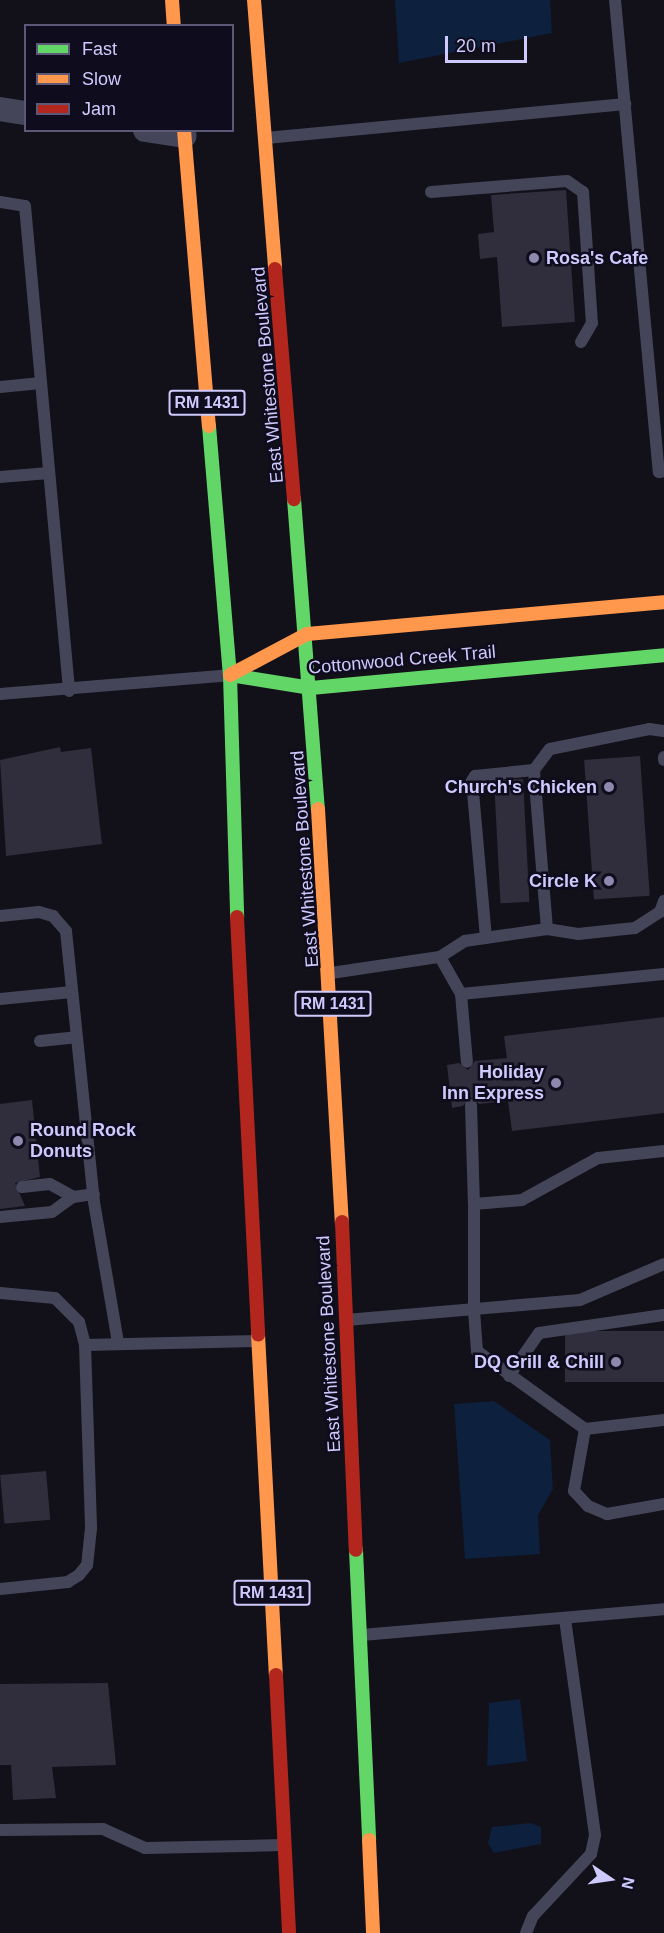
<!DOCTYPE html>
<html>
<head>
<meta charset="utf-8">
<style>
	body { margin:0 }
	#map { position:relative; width:664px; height:1933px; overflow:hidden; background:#121019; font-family:Arial,sans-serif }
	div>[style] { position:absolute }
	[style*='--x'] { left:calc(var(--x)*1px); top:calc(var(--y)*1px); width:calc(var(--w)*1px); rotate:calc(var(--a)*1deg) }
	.water>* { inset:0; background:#0d203d }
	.building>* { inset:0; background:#302d3c; transform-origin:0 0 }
	.lane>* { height:12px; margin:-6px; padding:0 6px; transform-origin:6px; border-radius:6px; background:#45455a }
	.street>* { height:24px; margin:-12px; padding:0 12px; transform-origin:12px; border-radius:12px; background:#45455a }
	.fast>* { height:14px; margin:-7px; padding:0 7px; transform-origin:7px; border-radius:7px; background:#63d668 }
	.slow>* { height:14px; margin:-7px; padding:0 7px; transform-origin:7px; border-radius:7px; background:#ff974d }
	.jam>* { height:14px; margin:-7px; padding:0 7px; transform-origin:7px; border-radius:7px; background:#b3261e }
	.dots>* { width:16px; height:16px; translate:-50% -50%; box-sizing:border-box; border:3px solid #0f0c1d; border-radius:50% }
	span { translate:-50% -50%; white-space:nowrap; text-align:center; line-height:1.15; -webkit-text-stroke:5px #0f0c1d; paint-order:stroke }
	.shield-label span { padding:2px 4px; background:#0f0c1d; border:2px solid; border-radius:4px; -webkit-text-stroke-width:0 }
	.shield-label { font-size:16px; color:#cfcafe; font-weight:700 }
	.poi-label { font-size:18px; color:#cfcafe; font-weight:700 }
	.left { translate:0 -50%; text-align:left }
	.right { translate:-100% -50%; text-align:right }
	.street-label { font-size:18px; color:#cfcafe }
	.legend { position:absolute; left:24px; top:24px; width:210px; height:108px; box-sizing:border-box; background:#0f0c1d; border:2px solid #5c5877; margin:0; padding:8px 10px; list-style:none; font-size:18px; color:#cfcafe }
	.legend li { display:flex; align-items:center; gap:12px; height:30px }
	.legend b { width:30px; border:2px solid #5c5877 }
	.north { position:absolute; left:580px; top:1849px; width:60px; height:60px; -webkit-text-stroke:4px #0f0c1d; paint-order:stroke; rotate:103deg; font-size:16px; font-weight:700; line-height:24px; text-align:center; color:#cfcafe }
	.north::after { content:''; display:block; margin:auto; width:21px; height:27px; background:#cfcafe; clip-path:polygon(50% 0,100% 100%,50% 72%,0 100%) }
	.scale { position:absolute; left:445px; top:36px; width:82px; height:27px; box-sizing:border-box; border:3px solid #cfcafe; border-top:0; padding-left:8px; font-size:18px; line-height:21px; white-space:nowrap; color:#cfcafe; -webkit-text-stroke:4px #0f0c1d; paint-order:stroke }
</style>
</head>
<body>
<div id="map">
	<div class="water">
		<i style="clip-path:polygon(395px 0,550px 0,552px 33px,399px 63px)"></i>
		<i style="clip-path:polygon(494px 1401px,550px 1440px,553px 1489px,538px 1515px,540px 1554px,465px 1559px,454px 1404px)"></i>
		<i style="clip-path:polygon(520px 1699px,527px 1761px,487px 1766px,489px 1703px)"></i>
		<i style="clip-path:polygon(531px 1823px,541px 1827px,541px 1844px,494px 1853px,488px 1843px,492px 1827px)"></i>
	</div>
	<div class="building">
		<i style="clip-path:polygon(566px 190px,575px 322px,502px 327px,497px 257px,480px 259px,478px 234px,494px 232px,491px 195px)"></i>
		<i style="clip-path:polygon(60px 747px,61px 752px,91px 748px,102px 844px,6px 856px,0 760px)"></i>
		<i style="left:640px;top:756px;width:140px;height:56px;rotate:86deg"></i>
		<i style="left:523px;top:779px;width:123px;height:29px;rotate:87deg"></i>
		<i style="clip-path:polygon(664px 1017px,664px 1113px,512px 1131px,508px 1101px,479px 1104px,470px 1097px,463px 1106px,452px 1108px,447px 1065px,459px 1063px,468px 1070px,475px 1061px,507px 1058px,504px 1036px)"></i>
		<i style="clip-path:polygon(32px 1100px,40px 1177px,15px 1183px,25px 1206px,0 1209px,0 1104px)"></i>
		<i style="left:664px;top:1331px;width:51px;height:99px;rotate:90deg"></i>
		<i style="left:46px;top:1471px;width:49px;height:46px;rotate:85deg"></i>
		<i style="clip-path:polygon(108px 1683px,116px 1765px,52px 1767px,56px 1798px,13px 1800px,11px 1765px,0 1765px,0 1684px)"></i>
	</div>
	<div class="lane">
		<i style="--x:615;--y:0;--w:474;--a:84.7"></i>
		<i style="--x:659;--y:472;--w:5;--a:-11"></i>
		<i style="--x:266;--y:138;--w:361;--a:-5.4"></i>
		<i style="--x:431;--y:192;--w:136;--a:-4.6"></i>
		<i style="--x:567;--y:181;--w:19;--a:35"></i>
		<i style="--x:583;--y:192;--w:131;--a:86.1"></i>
		<i style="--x:592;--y:323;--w:22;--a:120"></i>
		<i style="--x:0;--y:202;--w:25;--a:9"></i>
		<i style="--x:25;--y:206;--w:487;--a:84.8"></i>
		<i style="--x:0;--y:387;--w:41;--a:-5.6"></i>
		<i style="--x:0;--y:477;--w:49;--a:-4.7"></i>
		<i style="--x:0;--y:694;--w:230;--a:-4.7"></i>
		<i style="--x:664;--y:757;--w:3;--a:90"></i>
		<i style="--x:0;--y:916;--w:39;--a:-6"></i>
		<i style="--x:39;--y:912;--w:15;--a:16"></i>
		<i style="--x:53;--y:916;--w:20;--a:49"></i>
		<i style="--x:66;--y:931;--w:272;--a:84.1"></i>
		<i style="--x:94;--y:1202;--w:142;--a:80.3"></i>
		<i style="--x:547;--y:929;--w:160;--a:-94.7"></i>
		<i style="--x:534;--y:770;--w:26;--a:-53"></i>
		<i style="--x:550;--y:749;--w:101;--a:-11.4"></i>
		<i style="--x:649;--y:729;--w:15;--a:8"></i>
		<i style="--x:486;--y:938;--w:158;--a:-95.1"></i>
		<i style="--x:472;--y:781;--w:6;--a:-59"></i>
		<i style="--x:475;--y:776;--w:59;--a:-5.8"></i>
		<i style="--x:440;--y:957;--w:43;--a:60.4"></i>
		<i style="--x:461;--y:994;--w:204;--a:-5.6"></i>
		<i style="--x:331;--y:973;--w:110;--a:-8.4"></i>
		<i style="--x:440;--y:957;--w:30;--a:-33"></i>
		<i style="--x:465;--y:941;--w:83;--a:-8.3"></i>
		<i style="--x:547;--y:929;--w:31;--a:9"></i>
		<i style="--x:578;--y:934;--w:57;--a:-6"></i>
		<i style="--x:635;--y:928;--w:30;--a:-33"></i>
		<i style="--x:660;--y:912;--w:12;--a:-70"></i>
		<i style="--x:461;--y:994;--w:68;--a:85"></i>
		<i style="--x:0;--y:999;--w:72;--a:-5.6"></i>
		<i style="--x:40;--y:1041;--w:36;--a:-6"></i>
		<i style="--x:471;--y:1105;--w:99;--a:88.3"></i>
		<i style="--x:664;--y:1151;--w:66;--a:173.9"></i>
		<i style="--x:598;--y:1158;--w:87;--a:151.1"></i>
		<i style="--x:522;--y:1200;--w:48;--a:175.2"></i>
		<i style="--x:474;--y:1204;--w:107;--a:90"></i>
		<i style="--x:474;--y:1311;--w:40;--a:85.7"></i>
		<i style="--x:477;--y:1351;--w:133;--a:35.8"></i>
		<i style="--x:585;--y:1429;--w:80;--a:-6.5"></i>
		<i style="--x:22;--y:1187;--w:28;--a:-6"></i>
		<i style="--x:50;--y:1184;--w:26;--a:29"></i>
		<i style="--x:0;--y:1217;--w:52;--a:-5.5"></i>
		<i style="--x:52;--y:1212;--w:26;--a:-36"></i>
		<i style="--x:73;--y:1197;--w:21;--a:-8"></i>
		<i style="--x:0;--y:1293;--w:55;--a:5.2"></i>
		<i style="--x:55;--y:1298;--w:34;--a:45"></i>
		<i style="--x:79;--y:1322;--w:24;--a:75"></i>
		<i style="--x:85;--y:1345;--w:183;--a:88.1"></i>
		<i style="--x:91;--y:1528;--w:37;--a:96"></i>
		<i style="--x:87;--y:1565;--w:13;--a:129"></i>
		<i style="--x:79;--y:1575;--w:13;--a:148"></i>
		<i style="--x:68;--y:1582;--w:68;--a:174.1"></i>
		<i style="--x:346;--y:1320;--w:235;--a:-4.9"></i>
		<i style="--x:580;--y:1300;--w:91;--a:-23.2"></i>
		<i style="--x:85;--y:1345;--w:173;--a:-1.3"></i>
		<i style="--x:509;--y:1376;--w:52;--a:-55.1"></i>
		<i style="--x:539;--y:1333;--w:126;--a:-8.2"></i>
		<i style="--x:585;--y:1429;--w:63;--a:100.1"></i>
		<i style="--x:574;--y:1491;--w:21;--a:47"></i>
		<i style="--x:588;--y:1506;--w:21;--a:23"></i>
		<i style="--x:607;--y:1514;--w:58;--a:-10"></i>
		<i style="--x:362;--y:1635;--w:303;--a:-4.9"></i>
		<i style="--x:0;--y:1830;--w:103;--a:-0.6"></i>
		<i style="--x:103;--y:1829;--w:46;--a:24.3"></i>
		<i style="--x:145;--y:1848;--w:138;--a:-1.2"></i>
		<i style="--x:526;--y:1933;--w:18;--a:-68"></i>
		<i style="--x:533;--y:1916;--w:85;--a:-46.9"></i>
		<i style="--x:591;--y:1854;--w:19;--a:-78"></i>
		<i style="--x:595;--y:1835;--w:219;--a:-97.9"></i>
	</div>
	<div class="street">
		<i style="--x:0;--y:109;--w:26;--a:9"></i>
		<i style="--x:145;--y:130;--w:40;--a:8.5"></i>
	</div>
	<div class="fast">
		<i style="--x:209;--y:426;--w:250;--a:85.2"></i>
		<i style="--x:230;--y:675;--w:242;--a:88.3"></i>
		<i style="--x:294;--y:499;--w:311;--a:85.6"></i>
		<i style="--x:230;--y:675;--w:82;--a:9.1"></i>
		<i style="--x:311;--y:688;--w:355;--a:-5.3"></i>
		<i style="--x:356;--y:1550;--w:290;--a:87.4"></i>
	</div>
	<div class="slow">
		<i style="--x:172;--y:0;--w:26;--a:86"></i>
		<i style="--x:254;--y:0;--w:270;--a:85.5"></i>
		<i style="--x:184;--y:130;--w:297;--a:85.2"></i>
		<i style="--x:230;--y:675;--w:87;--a:-28"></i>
		<i style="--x:307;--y:634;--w:358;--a:-5.1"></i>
		<i style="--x:318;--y:809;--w:414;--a:86.7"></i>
		<i style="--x:258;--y:1334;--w:341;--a:87"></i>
		<i style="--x:369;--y:1840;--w:93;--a:87.5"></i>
	</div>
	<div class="jam">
		<i style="--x:275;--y:269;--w:231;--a:85.3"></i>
		<i style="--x:237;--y:917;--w:418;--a:87.1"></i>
		<i style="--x:342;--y:1222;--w:328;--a:87.6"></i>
		<i style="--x:276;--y:1675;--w:258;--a:87.1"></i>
	</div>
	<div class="dots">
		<i style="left:534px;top:258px;background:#8d89ae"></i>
		<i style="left:609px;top:787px;background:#8d89ae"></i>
		<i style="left:609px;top:881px;background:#8d89ae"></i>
		<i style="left:556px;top:1083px;background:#8d89ae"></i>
		<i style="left:18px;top:1141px;background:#8d89ae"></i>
		<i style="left:616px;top:1362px;background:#8d89ae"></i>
	</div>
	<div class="shield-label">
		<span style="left:207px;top:403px">RM 1431</span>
		<span style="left:333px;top:1004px">RM 1431</span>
		<span style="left:272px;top:1593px">RM 1431</span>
	</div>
	<div class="poi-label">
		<span class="left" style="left:546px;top:258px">Rosa's Cafe</span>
		<span class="right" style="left:597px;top:787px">Church's Chicken</span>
		<span class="right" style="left:597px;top:881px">Circle K</span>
		<span class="right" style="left:544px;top:1083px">Holiday<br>Inn Express</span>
		<span class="left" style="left:30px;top:1141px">Round Rock<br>Donuts</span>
		<span class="right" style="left:604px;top:1362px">DQ Grill &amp; Chill</span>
	</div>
	<div class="street-label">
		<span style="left:268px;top:375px;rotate:-95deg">East Whitestone Boulevard</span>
		<span style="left:402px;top:660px;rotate:-5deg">Cottonwood Creek Trail</span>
		<span style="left:305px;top:859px;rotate:-94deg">East Whitestone Boulevard</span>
		<span style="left:329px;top:1344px;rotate:-93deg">East Whitestone Boulevard</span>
	</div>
	<ul class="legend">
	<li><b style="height:8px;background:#63d668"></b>Fast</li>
	<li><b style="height:8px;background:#ff974d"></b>Slow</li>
	<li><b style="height:8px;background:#b3261e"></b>Jam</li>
	</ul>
	<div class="north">N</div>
	<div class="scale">20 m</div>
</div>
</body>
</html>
